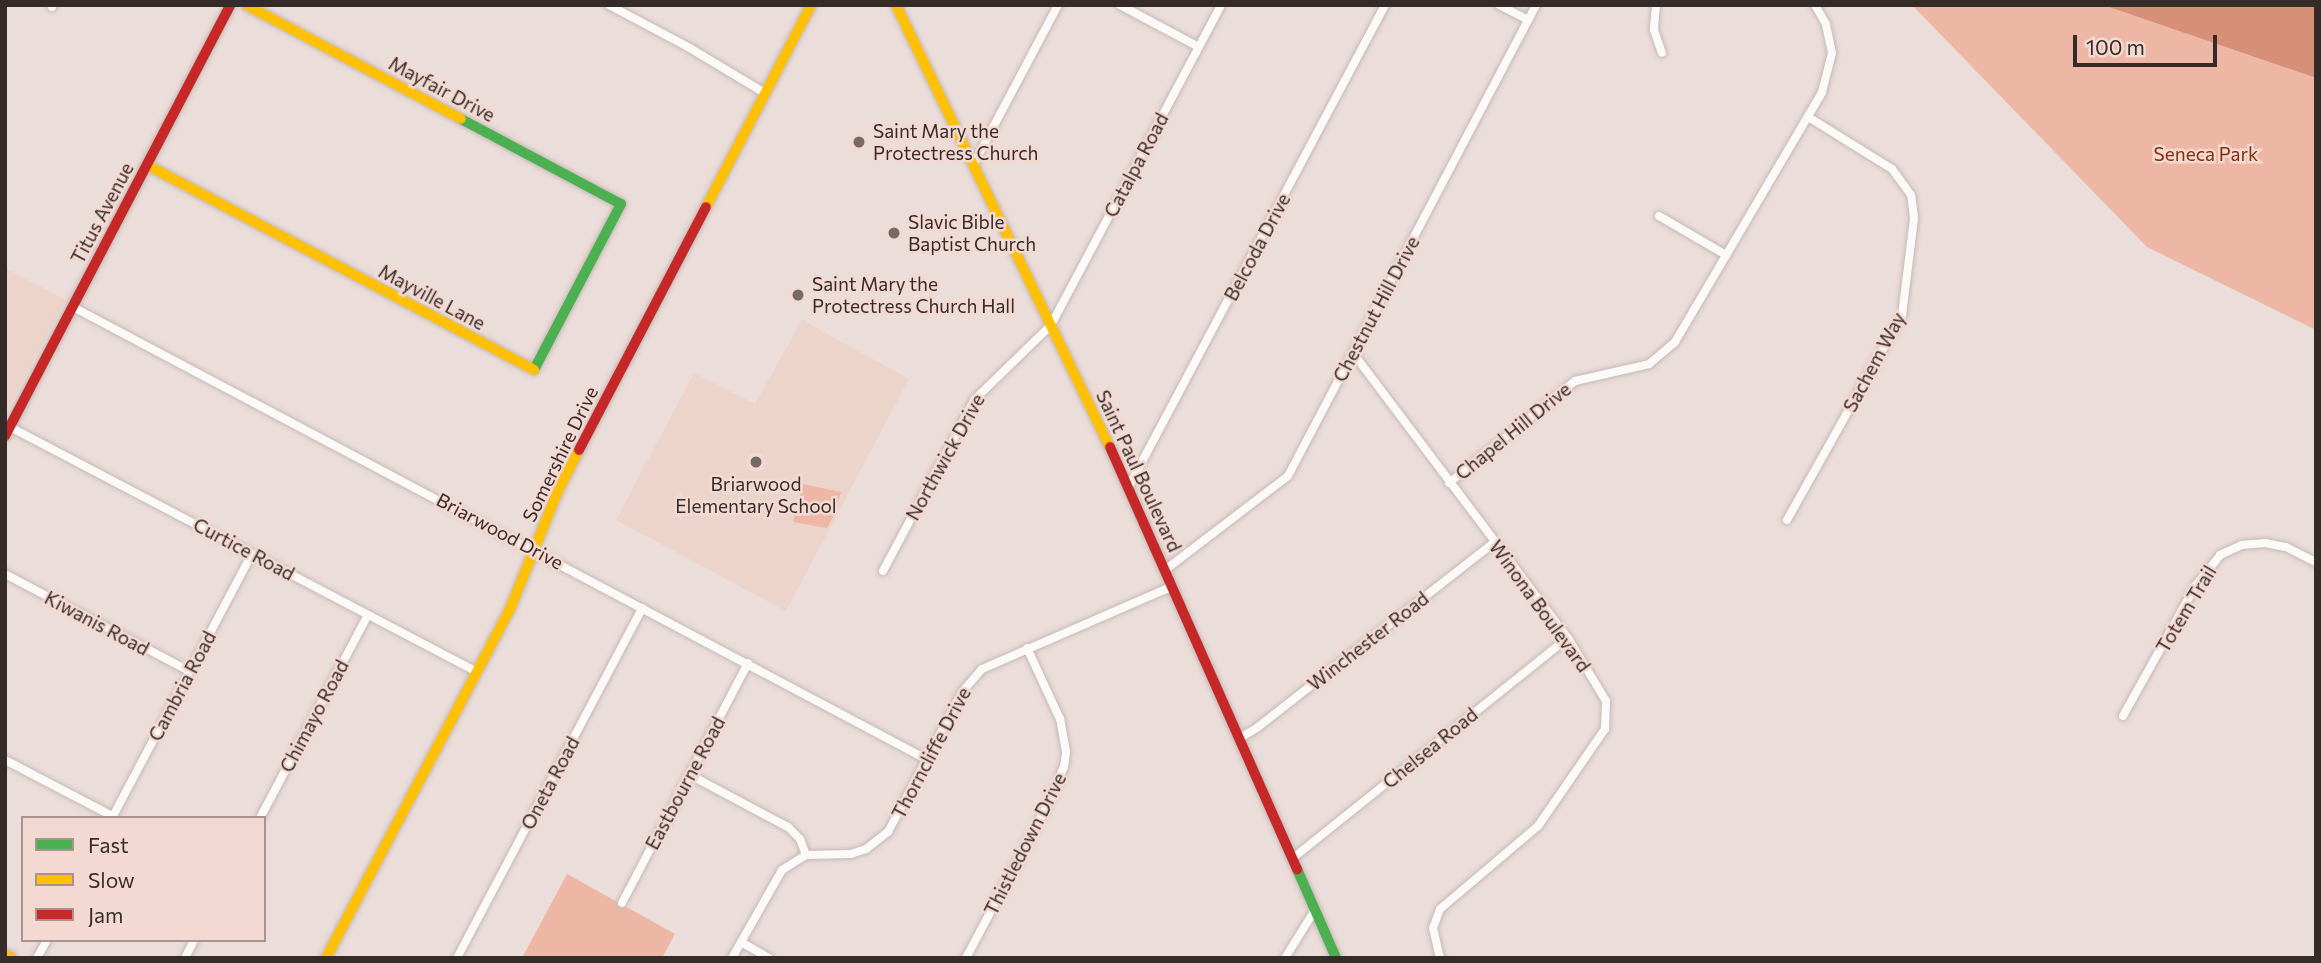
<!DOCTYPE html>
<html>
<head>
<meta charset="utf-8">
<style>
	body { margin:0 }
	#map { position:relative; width:2321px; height:963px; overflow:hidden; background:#ebddd9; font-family:Commissioner,sans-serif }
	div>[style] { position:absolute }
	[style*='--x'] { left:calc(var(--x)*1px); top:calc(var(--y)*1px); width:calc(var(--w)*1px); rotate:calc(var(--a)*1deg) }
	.built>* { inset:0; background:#ecd4cb }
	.green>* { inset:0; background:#eeb7a5 }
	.water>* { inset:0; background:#d69078 }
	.roads { filter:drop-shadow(0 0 2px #c5b9b6) drop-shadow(0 0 2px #c5b9b6) }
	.street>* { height:8px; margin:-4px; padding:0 4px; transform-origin:4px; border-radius:4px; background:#fcfaf9 }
	.fast>* { height:10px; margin:-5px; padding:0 5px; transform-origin:5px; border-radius:5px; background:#4caf50 }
	.slow>* { height:10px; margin:-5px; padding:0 5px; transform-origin:5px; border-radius:5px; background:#ffc107 }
	.jam>* { height:10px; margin:-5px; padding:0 5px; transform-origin:5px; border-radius:5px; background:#c62828 }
	.dots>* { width:19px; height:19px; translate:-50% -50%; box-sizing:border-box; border:4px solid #f3d9d1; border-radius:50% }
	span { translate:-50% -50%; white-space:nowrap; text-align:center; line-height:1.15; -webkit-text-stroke:5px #f3d9d1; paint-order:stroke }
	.street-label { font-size:19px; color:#352c29 }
	.poi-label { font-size:19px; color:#352c29 }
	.left { translate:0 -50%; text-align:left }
	.park-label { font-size:19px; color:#842e0b }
	.frame { position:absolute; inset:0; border:7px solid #352c29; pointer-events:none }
	.legend { position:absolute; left:21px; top:816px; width:245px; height:126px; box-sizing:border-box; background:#f3d9d1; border:2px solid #a7948e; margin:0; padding:9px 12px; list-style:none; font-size:21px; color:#352c29 }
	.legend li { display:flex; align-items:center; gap:14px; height:35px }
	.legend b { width:35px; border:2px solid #a7948e }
	.scale { position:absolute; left:2073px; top:35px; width:144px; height:32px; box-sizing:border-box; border:4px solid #352c29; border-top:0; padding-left:9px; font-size:21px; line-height:24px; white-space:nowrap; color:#352c29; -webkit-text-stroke:5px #f3d9d1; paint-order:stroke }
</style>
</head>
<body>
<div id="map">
	<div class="built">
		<i style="clip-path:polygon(5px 268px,66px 300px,5px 414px)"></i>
		<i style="clip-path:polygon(802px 320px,909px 379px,786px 611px,616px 520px,694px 373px,755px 404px)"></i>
	</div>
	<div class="green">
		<i style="clip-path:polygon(1912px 5px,2103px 5px,2316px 78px,2316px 330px,2147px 247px)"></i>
		<i style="clip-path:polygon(803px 484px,841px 492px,835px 513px,827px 528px,793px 522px)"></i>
		<i style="clip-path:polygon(567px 874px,675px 934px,662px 958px,522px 958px)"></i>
	</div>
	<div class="water">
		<i style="clip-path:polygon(2103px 5px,2316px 5px,2316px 78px)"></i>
	</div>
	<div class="roads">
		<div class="street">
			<i style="--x:609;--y:5;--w:89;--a:28"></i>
			<i style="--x:688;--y:47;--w:90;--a:30.9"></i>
			<i style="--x:1120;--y:5;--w:89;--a:28"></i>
			<i style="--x:1499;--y:5;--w:33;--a:27"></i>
			<i style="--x:1656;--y:5;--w:25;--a:95"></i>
			<i style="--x:1654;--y:30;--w:24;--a:71"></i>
			<i style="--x:52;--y:7;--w:2;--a:-63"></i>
			<i style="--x:973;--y:165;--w:181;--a:-62"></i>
			<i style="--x:1659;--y:216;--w:78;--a:30.2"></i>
			<i style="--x:73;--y:307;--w:965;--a:27.92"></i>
			<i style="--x:1353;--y:353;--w:357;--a:53"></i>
			<i style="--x:1568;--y:638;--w:74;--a:58.9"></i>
			<i style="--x:1606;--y:701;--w:28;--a:92"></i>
			<i style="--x:1605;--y:729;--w:118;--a:124.6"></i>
			<i style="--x:1538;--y:826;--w:128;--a:139.7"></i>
			<i style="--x:1440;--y:909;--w:20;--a:110"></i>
			<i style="--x:1433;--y:928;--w:31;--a:77"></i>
			<i style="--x:10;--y:427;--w:527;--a:27.68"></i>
			<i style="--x:1449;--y:483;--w:162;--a:-39"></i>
			<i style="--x:1575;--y:381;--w:76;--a:-12.9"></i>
			<i style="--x:1649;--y:364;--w:34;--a:-40"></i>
			<i style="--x:1675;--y:342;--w:290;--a:-59.5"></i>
			<i style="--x:1822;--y:92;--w:40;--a:-75.6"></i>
			<i style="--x:1832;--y:53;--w:30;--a:-102"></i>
			<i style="--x:1826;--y:24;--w:22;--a:-120"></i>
			<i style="--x:1128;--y:488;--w:547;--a:-61.98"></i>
			<i style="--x:1787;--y:520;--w:235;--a:-60.7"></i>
			<i style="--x:1902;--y:315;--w:98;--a:-82.9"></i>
			<i style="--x:1914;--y:218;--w:23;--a:-97"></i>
			<i style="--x:1911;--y:195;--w:32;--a:-126"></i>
			<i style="--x:1892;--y:169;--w:99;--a:-148.2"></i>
			<i style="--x:1165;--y:570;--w:155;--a:-37.4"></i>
			<i style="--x:1288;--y:476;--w:532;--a:-62.23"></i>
			<i style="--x:883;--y:571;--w:195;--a:-61.9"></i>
			<i style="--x:975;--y:399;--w:106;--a:-44.2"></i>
			<i style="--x:1051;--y:325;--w:362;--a:-62"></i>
			<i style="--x:5;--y:574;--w:208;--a:27.8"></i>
			<i style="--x:2123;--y:716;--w:150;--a:-60.9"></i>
			<i style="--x:2196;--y:585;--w:38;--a:-51"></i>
			<i style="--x:2220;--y:555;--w:23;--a:-25"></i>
			<i style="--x:2241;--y:545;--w:24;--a:-5"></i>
			<i style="--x:2265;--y:543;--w:21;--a:11"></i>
			<i style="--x:2286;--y:547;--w:34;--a:27"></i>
			<i style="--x:1240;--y:738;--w:21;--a:-31"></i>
			<i style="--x:1258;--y:727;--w:301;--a:-38"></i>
			<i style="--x:5;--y:760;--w:121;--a:27.6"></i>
			<i style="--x:690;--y:775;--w:111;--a:28"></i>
			<i style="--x:788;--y:827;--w:17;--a:45"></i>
			<i style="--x:800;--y:839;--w:17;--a:69"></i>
			<i style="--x:112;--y:818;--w:299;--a:-62.1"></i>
			<i style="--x:260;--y:818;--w:230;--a:-62"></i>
			<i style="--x:1293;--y:858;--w:352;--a:-38.7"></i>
			<i style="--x:622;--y:903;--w:271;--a:-62.3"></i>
			<i style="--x:741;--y:942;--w:32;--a:30"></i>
			<i style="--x:37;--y:958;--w:21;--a:-61"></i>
			<i style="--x:185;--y:958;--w:20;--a:-63"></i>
			<i style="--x:457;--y:958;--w:396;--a:-62.1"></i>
			<i style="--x:732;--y:958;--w:101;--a:-60.4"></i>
			<i style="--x:782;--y:870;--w:28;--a:-32"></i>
			<i style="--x:806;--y:855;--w:45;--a:-1.3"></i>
			<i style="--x:851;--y:854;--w:16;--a:-18"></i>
			<i style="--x:866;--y:849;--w:28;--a:-38"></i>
			<i style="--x:888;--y:832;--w:158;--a:-62.1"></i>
			<i style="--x:962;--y:692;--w:30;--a:-49"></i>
			<i style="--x:982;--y:669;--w:208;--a:-23.5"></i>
			<i style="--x:966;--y:958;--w:183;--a:-62"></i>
			<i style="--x:1052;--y:796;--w:31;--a:-68"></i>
			<i style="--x:1064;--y:767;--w:15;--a:-82"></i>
			<i style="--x:1066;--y:752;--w:34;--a:-100"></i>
			<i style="--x:1060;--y:719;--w:78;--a:-114.9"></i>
			<i style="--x:1285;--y:958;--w:57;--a:-58"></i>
		</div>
		<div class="fast">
			<i style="--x:461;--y:119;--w:181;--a:28"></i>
			<i style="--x:621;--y:204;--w:187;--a:117.7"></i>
			<i style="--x:1297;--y:869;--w:97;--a:66.3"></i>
		</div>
		<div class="slow">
			<i style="--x:246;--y:5;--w:243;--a:27.9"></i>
			<i style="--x:896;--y:5;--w:491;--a:64.2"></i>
			<i style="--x:147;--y:165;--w:438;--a:27.9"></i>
			<i style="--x:706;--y:207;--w:228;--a:-62.5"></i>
			<i style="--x:5;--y:954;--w:8;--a:30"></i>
			<i style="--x:326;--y:958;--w:395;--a:-62.2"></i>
			<i style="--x:510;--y:609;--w:127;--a:-67.9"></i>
			<i style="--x:558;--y:491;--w:46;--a:-62.9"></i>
		</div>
		<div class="jam">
			<i style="--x:5;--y:436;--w:486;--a:-62.4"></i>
			<i style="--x:1110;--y:447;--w:462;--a:66.1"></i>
			<i style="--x:579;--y:450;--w:274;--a:-62.4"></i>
		</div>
	</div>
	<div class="dots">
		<i style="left:859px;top:142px;background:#756a67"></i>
		<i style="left:894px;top:233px;background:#756a67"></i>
		<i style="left:798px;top:295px;background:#756a67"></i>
		<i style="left:756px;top:462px;background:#756a67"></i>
	</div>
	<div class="street-label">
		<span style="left:442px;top:89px;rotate:28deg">Mayfair Drive</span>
		<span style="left:1136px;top:165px;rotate:-62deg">Catalpa Road</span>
		<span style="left:102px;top:213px;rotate:-62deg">Titus Avenue</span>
		<span style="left:1257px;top:247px;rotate:-62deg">Belcoda Drive</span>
		<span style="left:432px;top:297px;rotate:28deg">Mayville Lane</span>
		<span style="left:1376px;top:309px;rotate:-62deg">Chestnut Hill Drive</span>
		<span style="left:1874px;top:362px;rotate:-62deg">Sachem Way</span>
		<span style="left:1513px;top:431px;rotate:-39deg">Chapel Hill Drive</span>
		<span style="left:560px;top:454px;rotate:-64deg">Somershire Drive</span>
		<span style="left:945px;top:457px;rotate:-61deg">Northwick Drive</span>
		<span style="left:1139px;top:471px;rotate:65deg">Saint Paul Boulevard</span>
		<span style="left:500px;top:531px;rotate:28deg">Briarwood Drive</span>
		<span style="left:244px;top:549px;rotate:28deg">Curtice Road</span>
		<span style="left:1540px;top:606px;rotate:54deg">Winona Boulevard</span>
		<span style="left:2186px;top:609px;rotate:-59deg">Totem Trail</span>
		<span style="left:97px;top:623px;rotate:28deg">Kiwanis Road</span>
		<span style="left:1368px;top:641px;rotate:-38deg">Winchester Road</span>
		<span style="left:182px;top:686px;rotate:-62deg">Cambria Road</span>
		<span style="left:314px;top:716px;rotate:-62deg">Chimayo Road</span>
		<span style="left:1430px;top:748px;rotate:-39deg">Chelsea Road</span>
		<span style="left:931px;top:753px;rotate:-62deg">Thorncliffe Drive</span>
		<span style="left:550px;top:783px;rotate:-62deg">Oneta Road</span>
		<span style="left:685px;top:783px;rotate:-62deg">Eastbourne Road</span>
		<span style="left:1025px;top:844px;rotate:-63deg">Thistledown Drive</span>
	</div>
	<div class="poi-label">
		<span class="left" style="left:873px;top:142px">Saint Mary the<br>Protectress Church</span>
		<span class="left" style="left:908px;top:233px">Slavic Bible<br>Baptist Church</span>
		<span class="left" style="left:812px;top:295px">Saint Mary the<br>Protectress Church Hall</span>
		<span style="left:756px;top:495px">Briarwood<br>Elementary School</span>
	</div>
	<div class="park-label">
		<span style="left:2206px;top:154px">Seneca Park</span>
	</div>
	<div class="frame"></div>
	<ul class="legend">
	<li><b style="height:9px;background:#4caf50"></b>Fast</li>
	<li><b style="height:9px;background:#ffc107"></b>Slow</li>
	<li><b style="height:9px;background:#c62828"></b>Jam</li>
	</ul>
	<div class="scale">100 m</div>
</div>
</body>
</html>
